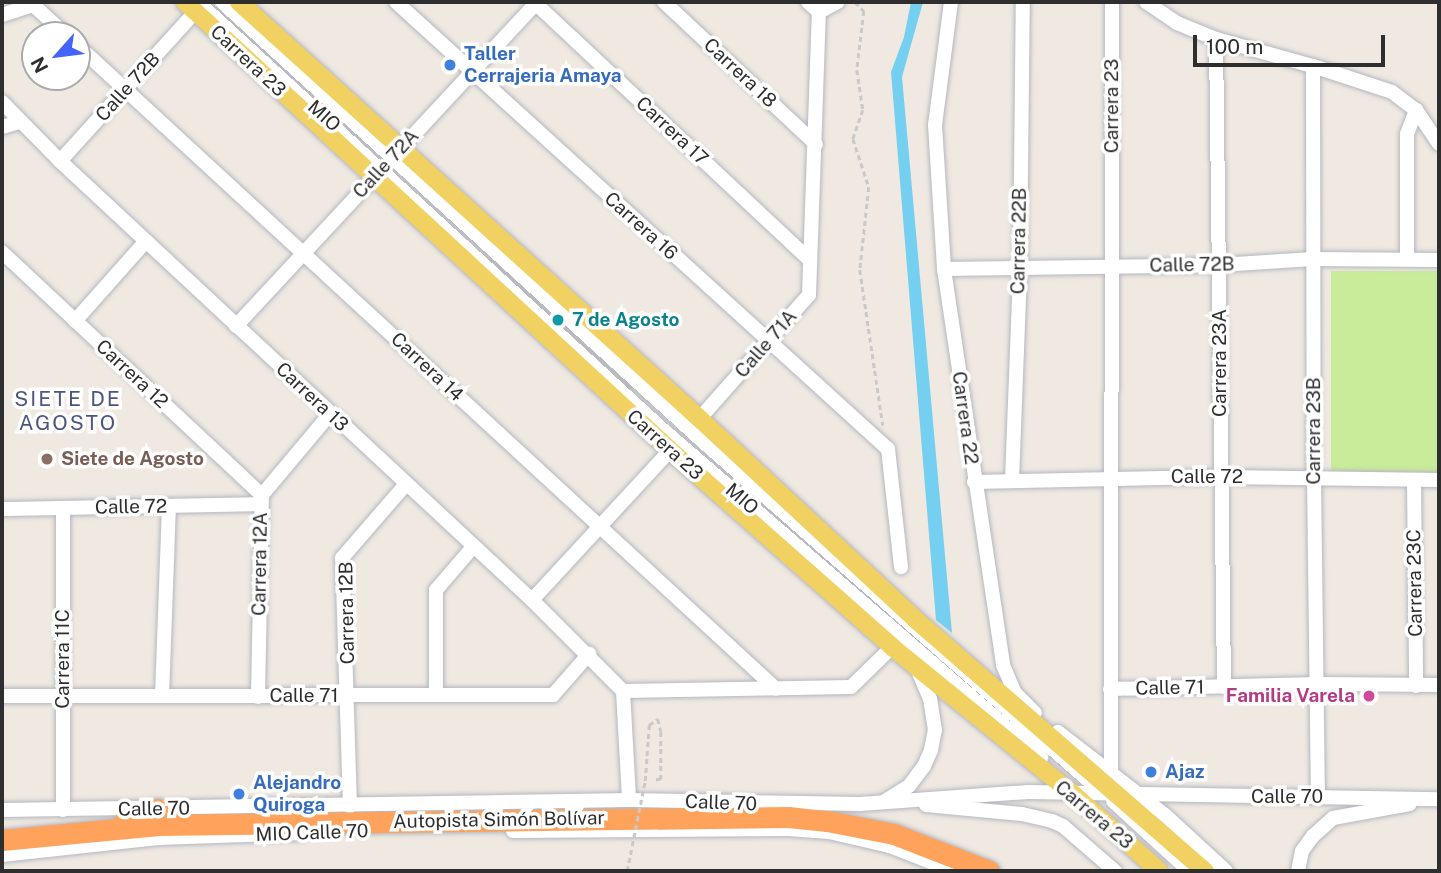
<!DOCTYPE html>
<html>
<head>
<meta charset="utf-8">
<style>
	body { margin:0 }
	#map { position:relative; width:1441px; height:873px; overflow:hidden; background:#efe9e1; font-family:"Public Sans",sans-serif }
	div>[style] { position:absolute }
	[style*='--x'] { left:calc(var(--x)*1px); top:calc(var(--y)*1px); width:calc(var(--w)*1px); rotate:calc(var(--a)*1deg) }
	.pitch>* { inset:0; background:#c9ec9a; transform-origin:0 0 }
	.water>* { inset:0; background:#75cff0 }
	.shadow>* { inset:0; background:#0003 }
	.building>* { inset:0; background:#cbc7bf; transform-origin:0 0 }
	.path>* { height:2.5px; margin-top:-1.25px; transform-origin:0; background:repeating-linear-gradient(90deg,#c9c9c9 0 5px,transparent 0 8.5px) }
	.roads { filter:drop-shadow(0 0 2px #b4b7c1) drop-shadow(0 0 2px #b4b7c1) }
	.minor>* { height:14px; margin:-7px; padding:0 7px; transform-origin:7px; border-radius:7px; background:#fff }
	.major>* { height:18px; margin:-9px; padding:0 9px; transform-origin:9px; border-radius:9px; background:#f2d163 }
	.highway>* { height:21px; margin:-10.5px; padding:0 10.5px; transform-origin:10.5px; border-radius:10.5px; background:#ffa35c }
	.path-bridge>* { height:2.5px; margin-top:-1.25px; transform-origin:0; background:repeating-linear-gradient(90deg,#c9c9c9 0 5px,transparent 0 8.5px) }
	.dots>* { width:19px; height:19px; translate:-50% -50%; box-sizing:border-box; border:4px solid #fff; border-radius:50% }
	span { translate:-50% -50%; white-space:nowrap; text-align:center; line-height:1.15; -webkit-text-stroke:7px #fff; paint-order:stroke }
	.shop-label { font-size:19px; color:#366cbe; font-weight:700 }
	.left { translate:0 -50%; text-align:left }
	.street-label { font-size:19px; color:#2e2e2e }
	.culture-label { font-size:19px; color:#0d838f; font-weight:700 }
	.education-label { font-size:19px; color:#785e54; font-weight:700 }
	.hotel-label { font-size:19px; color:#b23c85; font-weight:700 }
	.right { translate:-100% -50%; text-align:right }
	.neighbourhood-label { font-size:21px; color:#4d5680; letter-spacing:2px }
	.frame { position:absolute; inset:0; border:4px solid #2e2e2e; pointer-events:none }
	.north { position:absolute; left:21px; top:21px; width:70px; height:70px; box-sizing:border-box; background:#fff; border:2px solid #ababab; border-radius:50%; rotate:242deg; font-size:19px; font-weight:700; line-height:28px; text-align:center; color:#2e2e2e }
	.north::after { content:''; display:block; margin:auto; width:24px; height:32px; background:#4264fb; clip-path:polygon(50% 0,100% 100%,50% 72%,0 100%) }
	.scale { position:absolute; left:1193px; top:35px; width:192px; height:32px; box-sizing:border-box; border:4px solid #2e2e2e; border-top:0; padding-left:9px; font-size:21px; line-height:24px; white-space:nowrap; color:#2e2e2e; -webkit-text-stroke:5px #fff; paint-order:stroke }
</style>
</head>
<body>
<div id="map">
	<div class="pitch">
		<i style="left:1439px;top:271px;width:202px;height:108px;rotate:90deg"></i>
	</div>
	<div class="water">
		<i style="clip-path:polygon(911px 2px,923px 2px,902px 77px,952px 633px,936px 620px,891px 72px,904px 37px)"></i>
	</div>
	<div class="shadow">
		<i style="clip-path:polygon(488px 262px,637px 383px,630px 390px)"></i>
	</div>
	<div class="building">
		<i style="left:494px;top:253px;width:185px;height:13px;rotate:43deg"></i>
	</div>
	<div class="path">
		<i style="--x:855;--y:2;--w:13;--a:45"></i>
		<i style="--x:864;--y:11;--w:59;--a:96.8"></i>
		<i style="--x:857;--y:70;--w:40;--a:81.5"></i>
		<i style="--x:863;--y:110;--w:31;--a:109"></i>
		<i style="--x:853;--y:139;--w:51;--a:71.6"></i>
		<i style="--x:869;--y:187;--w:83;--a:96.2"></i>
		<i style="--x:860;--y:270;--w:157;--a:81.6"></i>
	</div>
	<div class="roads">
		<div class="minor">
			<i style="--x:30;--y:2;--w:49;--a:42.5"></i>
			<i style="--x:198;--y:2;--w:629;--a:42.62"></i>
			<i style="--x:661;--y:428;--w:503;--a:40.89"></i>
			<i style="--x:222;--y:2;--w:648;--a:42.43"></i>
			<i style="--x:700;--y:439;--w:518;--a:41.32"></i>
			<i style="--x:396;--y:2;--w:665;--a:42.26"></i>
			<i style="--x:888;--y:449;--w:119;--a:83.7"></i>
			<i style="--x:534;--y:2;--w:378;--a:43.1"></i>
			<i style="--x:664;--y:2;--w:208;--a:43.1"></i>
			<i style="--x:808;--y:2;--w:15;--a:42"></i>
			<i style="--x:951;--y:2;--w:124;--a:97.4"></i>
			<i style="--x:935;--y:125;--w:144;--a:86.4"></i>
			<i style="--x:944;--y:269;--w:400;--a:81.5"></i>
			<i style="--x:1003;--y:665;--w:30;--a:67"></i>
			<i style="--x:1015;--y:693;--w:28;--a:45"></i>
			<i style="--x:1112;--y:2;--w:771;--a:90.07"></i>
			<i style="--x:1111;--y:773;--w:68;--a:37.9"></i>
			<i style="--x:1165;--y:815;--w:83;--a:42.6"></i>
			<i style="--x:1146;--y:2;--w:37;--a:34"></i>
			<i style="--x:1177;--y:23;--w:42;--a:22.3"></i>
			<i style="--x:1216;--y:39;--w:101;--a:15.6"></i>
			<i style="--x:1313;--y:66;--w:83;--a:18.2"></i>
			<i style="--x:1392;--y:92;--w:30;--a:37"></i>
			<i style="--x:1416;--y:110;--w:41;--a:55.9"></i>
			<i style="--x:819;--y:12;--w:21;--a:-28"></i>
			<i style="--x:2;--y:15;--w:33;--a:-18"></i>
			<i style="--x:1216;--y:39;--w:648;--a:89.29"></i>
			<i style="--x:77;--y:45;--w:950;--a:42.65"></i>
			<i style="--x:1313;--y:66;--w:411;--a:89.9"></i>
			<i style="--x:1314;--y:477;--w:320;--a:89.3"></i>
			<i style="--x:2;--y:102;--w:83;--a:45.5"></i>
			<i style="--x:60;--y:161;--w:645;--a:42.93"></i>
			<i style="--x:532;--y:600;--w:129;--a:45"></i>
			<i style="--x:2;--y:127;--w:19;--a:-16"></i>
			<i style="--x:395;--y:155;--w:209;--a:-47.1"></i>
			<i style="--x:60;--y:161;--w:202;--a:-47.8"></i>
			<i style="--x:2;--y:252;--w:356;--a:43.1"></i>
			<i style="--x:1407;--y:259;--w:125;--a:-90"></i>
			<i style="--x:1407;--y:134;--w:26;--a:-69"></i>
			<i style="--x:944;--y:269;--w:276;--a:-0.8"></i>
			<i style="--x:1220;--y:265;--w:93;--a:-3.7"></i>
			<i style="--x:1313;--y:259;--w:126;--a:0.5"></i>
			<i style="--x:75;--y:321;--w:107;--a:-48.4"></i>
			<i style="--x:236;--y:326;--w:213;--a:-47.1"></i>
			<i style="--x:693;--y:426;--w:175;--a:-48.5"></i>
			<i style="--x:809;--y:295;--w:283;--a:-88"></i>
			<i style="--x:1012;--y:480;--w:212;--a:-87.8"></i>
			<i style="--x:1020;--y:268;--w:266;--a:-89.4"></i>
			<i style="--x:1414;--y:480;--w:206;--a:89.4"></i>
			<i style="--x:974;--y:482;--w:247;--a:-1.2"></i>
			<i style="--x:1221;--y:477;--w:218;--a:0.8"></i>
			<i style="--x:63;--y:508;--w:302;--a:90"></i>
			<i style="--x:2;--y:509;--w:258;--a:-1.1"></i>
			<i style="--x:532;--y:600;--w:214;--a:-47.3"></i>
			<i style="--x:1110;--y:689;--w:208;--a:-1.4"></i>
			<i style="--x:1318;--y:684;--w:121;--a:0.5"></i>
			<i style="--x:623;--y:691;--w:228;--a:-1"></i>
			<i style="--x:851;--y:687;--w:57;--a:-44.3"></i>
			<i style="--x:623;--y:691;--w:109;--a:86.8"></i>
			<i style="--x:436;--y:695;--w:105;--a:-90"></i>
			<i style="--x:436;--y:590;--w:57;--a:-49.3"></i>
			<i style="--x:2;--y:696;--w:551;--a:-0.1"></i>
			<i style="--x:553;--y:695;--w:55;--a:-48.7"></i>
			<i style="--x:162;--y:696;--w:190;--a:-87.9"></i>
			<i style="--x:258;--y:697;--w:202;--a:-88.9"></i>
			<i style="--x:262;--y:495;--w:106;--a:-50"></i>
			<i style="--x:1058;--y:732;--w:67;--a:37.7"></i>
			<i style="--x:1111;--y:773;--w:5;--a:90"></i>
			<i style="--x:885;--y:801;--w:28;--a:-32"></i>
			<i style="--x:909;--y:786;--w:25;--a:-53"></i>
			<i style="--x:924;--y:766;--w:17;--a:-66"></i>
			<i style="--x:931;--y:750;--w:20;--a:-79"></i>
			<i style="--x:935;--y:730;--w:31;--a:-99"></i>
			<i style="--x:930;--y:699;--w:33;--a:-113"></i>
			<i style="--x:1113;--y:801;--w:103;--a:42.6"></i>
			<i style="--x:926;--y:805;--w:96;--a:5.4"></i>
			<i style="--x:1022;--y:814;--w:31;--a:13"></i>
			<i style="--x:1052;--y:821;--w:12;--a:24"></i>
			<i style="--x:1063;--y:826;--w:69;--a:40.9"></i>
			<i style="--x:350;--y:806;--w:248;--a:-91.8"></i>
			<i style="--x:342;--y:558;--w:98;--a:-49.1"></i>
			<i style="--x:2;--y:810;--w:627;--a:-0.91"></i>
			<i style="--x:629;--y:800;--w:231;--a:1"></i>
			<i style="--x:860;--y:804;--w:169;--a:-4.1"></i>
			<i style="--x:1029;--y:792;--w:410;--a:1"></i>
			<i style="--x:513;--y:831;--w:275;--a:-0.4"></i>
			<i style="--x:788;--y:829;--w:41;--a:4.2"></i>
			<i style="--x:829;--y:832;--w:63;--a:12.9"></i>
			<i style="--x:890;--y:846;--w:68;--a:21.6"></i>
			<i style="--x:2;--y:855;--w:157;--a:-6.2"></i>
			<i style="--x:158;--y:838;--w:145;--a:-2"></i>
			<i style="--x:1298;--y:871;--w:20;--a:-79"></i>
			<i style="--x:1302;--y:851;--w:19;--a:-54"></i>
			<i style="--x:1313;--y:836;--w:27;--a:-42"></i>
			<i style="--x:1333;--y:818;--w:78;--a:-10.3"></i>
		</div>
		<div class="major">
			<i style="--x:185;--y:2;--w:675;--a:42.72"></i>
			<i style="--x:681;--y:460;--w:282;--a:41.5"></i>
			<i style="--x:892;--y:647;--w:233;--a:39.1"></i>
			<i style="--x:1073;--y:794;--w:115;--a:41.8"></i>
			<i style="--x:239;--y:2;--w:622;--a:42.13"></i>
			<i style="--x:700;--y:419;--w:295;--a:42.9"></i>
			<i style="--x:916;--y:620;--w:383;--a:41"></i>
		</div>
		<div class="highway">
			<i style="--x:125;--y:819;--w:34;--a:-17"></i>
			<i style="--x:2;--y:840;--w:157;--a:-5.5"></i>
			<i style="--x:158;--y:825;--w:630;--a:-0.73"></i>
			<i style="--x:788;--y:817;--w:39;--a:6"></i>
			<i style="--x:827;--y:821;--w:68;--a:11"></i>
			<i style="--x:894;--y:834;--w:102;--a:21.3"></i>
		</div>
	</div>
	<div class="path-bridge">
		<i style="--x:627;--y:871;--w:92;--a:-78.7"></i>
		<i style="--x:645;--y:781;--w:56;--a:-85.9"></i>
		<i style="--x:649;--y:725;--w:11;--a:-34"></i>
		<i style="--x:658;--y:719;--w:13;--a:77"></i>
		<i style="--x:661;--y:732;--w:47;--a:90"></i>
		<i style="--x:661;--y:779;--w:6;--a:171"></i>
	</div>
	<div class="dots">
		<i style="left:450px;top:65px;background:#3f7fe0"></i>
		<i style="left:558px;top:320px;background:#0f9aa8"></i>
		<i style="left:47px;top:459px;background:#8d6e63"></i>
		<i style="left:1369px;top:696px;background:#d1479c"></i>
		<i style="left:1151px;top:772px;background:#3f7fe0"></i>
		<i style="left:239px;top:794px;background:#3f7fe0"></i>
	</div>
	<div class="shop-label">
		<span class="left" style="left:464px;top:65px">Taller<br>Cerrajeria Amaya</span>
		<span class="left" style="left:1165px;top:772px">Ajaz</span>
		<span class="left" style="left:253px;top:794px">Alejandro<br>Quiroga</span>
	</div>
	<div class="street-label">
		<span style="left:248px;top:61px;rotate:43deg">Carrera 23</span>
		<span style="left:740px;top:73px;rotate:43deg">Carrera 18</span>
		<span style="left:128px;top:87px;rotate:-48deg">Calle 72B</span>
		<span style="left:1112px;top:106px;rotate:-90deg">Carrera 23</span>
		<span style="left:324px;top:116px;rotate:42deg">MIO</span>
		<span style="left:672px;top:131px;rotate:43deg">Carrera 17</span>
		<span style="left:386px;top:164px;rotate:-47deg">Calle 72A</span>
		<span style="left:641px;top:226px;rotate:42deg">Carrera 16</span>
		<span style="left:1019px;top:241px;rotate:-89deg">Carrera 22B</span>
		<span style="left:1192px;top:265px;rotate:-1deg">Calle 72B</span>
		<span style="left:766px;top:344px;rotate:-49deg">Calle 71A</span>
		<span style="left:1220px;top:363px;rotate:-90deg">Carrera 23A</span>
		<span style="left:427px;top:367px;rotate:43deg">Carrera 14</span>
		<span style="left:132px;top:374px;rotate:43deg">Carrera 12</span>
		<span style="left:312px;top:397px;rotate:43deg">Carrera 13</span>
		<span style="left:965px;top:418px;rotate:82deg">Carrera 22</span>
		<span style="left:1314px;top:431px;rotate:-90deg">Carrera 23B</span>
		<span style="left:665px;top:445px;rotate:42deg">Carrera 23</span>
		<span style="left:1207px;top:477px">Calle 72</span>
		<span style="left:742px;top:499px;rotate:41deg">MIO</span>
		<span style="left:131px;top:507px;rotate:-1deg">Calle 72</span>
		<span style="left:260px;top:564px;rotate:-89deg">Carrera 12A</span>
		<span style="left:1415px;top:583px;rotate:-91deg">Carrera 23C</span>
		<span style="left:347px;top:613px;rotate:-91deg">Carrera 12B</span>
		<span style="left:63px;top:659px;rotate:-90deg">Carrera 11C</span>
		<span style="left:1170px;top:688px;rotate:-1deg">Calle 71</span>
		<span style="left:304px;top:696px">Calle 71</span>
		<span style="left:1287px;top:797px">Calle 70</span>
		<span style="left:721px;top:803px;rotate:2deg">Calle 70</span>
		<span style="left:154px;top:809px;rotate:-1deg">Calle 70</span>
		<span style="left:1094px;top:815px;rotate:40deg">Carrera 23</span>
		<span style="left:499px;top:820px;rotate:-1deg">Autopista Simón Bolívar</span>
		<span style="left:312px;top:833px;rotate:-2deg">MIO Calle 70</span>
	</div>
	<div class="culture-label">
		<span class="left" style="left:572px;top:320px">7 de Agosto</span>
	</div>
	<div class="education-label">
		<span class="left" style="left:61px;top:459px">Siete de Agosto</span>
	</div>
	<div class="hotel-label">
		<span class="right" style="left:1355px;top:696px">Familia Varela</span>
	</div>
	<div class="neighbourhood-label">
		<span style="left:68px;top:411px">SIETE DE<br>AGOSTO</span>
	</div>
	<div class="frame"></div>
	<div class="north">N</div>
	<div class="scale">100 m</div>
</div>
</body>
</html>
